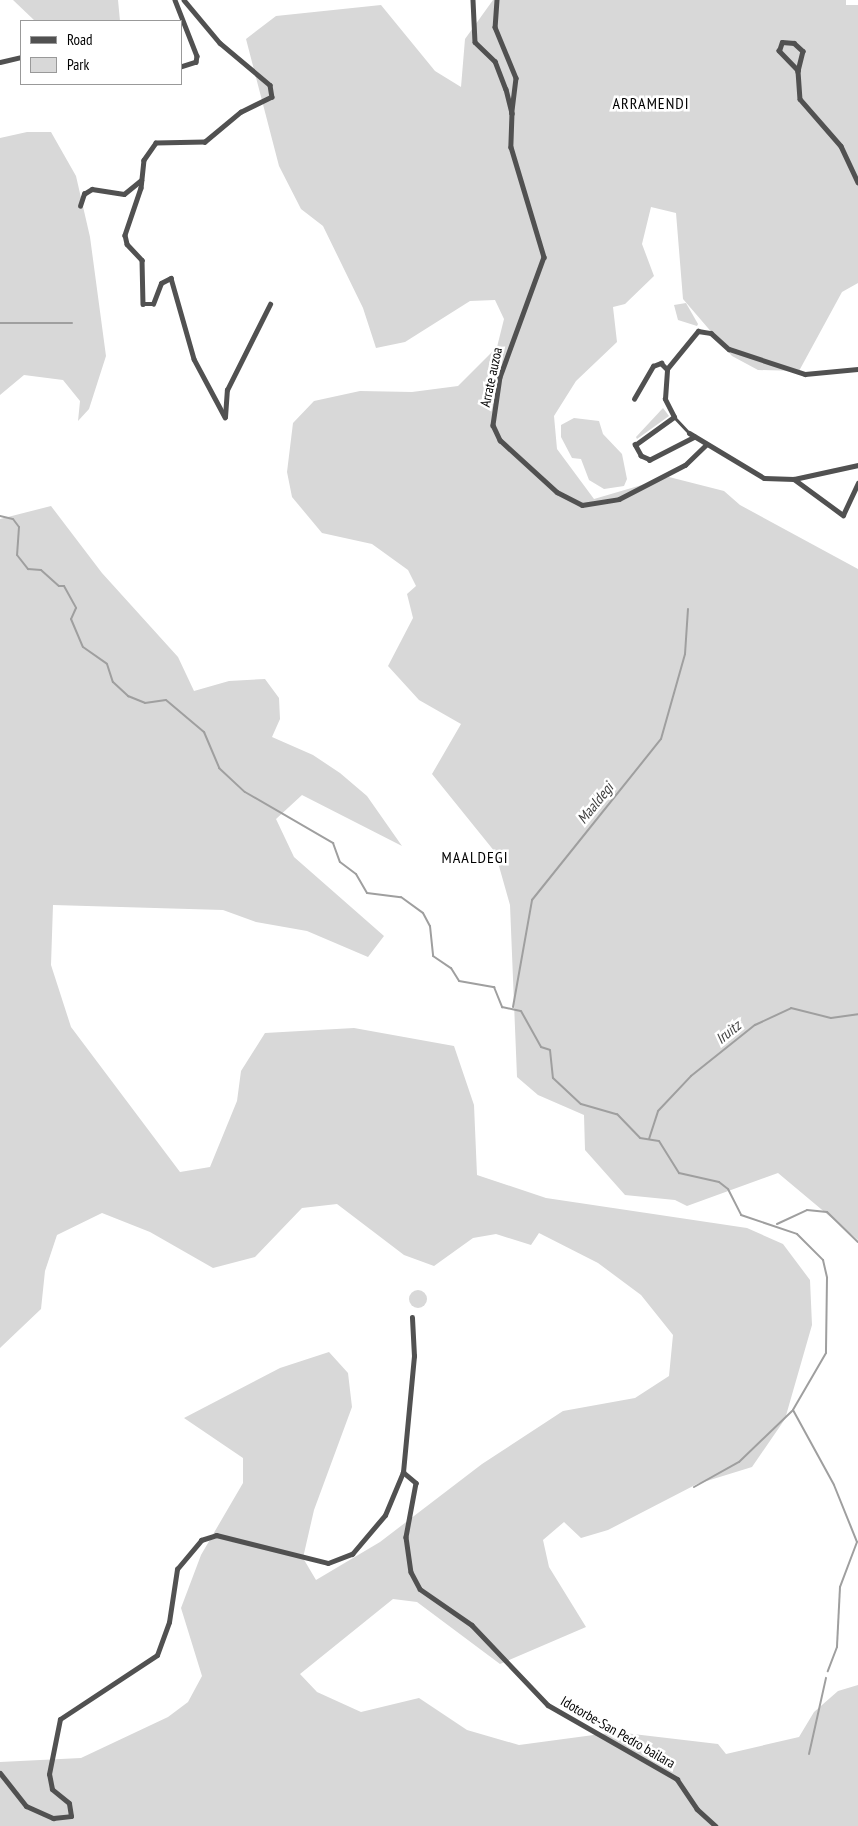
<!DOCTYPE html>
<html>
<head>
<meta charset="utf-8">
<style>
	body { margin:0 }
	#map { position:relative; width:858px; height:1826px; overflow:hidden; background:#fff; font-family:"PT Sans Narrow",sans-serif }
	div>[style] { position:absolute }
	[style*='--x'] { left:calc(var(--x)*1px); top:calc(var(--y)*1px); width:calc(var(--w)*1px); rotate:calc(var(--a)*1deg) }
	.green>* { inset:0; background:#d8d8d8 }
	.round { border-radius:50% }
	.stream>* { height:2px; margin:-1px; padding:0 1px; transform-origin:1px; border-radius:1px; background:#9f9f9f }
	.pedestrian>* { height:3px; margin:-1.5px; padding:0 1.5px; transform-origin:1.5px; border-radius:1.5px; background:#515151 }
	.minor>* { height:4.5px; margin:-2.25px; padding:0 2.25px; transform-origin:2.25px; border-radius:2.25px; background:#515151 }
	.tertiary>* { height:5px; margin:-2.5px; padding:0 2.5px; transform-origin:2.5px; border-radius:2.5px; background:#515151 }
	span { translate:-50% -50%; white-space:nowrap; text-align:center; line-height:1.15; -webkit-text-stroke:5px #fff; paint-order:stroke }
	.street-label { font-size:14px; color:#000 }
	.water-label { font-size:15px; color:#404040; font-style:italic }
	.quarter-label { font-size:16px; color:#000; letter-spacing:1px }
	.legend { position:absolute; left:20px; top:20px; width:162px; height:65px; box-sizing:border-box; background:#fff; border:1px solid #999; margin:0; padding:6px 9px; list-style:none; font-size:15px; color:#000 }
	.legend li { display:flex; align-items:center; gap:10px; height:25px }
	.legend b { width:25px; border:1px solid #999 }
</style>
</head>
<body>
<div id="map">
	<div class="green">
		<i style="clip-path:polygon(13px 0,118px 0,120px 21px,35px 21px)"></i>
		<i style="clip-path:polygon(493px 0,846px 0,846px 5px,858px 5px,858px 283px,842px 292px,799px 371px,758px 370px,732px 356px,683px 299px,676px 213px,651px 207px,642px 244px,654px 276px,625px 304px,613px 307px,617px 342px,576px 381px,554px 416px,557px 449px,594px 499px,669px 477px,724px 491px,740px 505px,858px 569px,858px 1240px,778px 1173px,687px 1206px,675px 1200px,625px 1195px,585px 1150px,584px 1115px,538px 1095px,517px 1077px,510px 905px,495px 852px,432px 774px,461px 724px,419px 700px,388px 666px,413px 618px,407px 594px,416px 586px,408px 570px,372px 544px,322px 533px,292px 497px,287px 472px,293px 423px,314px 401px,360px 391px,412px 392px,458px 386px,497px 347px,504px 319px,495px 300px,470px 301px,405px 342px,376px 348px,363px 308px,323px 226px,301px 209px,279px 166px,246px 39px,276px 16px,381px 5px,435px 71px,461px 87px,465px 39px)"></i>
		<i style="clip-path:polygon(27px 132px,51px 132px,76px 176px,90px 237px,106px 356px,89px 409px,78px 421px,80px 401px,63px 380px,24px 375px,0 395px,0 138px)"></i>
		<i style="clip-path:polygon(686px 303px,698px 324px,697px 326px,678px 320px,674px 305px)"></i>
		<i style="clip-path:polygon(663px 408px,669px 416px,637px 439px,636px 437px)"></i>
		<i style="clip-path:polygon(574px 418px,599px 421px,603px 434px,622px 454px,627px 479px,624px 486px,604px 489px,589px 480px,581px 459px,572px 458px,561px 437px,561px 425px)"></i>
		<i style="clip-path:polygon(51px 506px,102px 573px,178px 657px,194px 691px,229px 681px,265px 679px,279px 698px,280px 719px,272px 737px,313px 755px,340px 773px,367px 796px,402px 846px,302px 795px,276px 819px,294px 857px,384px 936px,368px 957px,307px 931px,256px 922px,223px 910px,53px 905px,51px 965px,71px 1027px,180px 1172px,210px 1167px,237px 1101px,241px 1071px,265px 1033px,354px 1028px,454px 1046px,474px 1105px,477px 1175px,546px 1198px,747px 1228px,783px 1244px,810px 1280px,812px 1325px,785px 1419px,752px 1467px,697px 1484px,608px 1530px,581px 1538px,564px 1522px,543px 1540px,549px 1567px,586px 1627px,500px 1664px,417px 1602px,393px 1599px,300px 1674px,317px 1692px,361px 1712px,419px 1698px,467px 1730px,519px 1745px,616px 1732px,718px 1744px,726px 1754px,799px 1737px,814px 1712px,838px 1691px,858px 1685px,858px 1826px,0 1826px,0 1762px,81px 1758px,168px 1717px,188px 1702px,202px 1676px,181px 1608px,201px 1555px,243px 1483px,243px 1458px,184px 1418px,280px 1368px,329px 1352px,348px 1373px,352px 1407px,314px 1510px,303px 1558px,316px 1580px,380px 1542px,482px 1464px,563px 1411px,635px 1398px,669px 1376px,673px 1335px,641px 1295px,598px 1263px,539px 1233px,531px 1245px,496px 1234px,473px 1238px,434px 1266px,404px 1255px,337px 1204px,302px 1208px,255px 1257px,213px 1268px,150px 1232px,102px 1213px,57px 1235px,45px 1271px,41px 1309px,0 1348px,0 519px)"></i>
		<i class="round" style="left:409px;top:1290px;width:18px;height:18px"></i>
	</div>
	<div class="stream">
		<i style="--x:0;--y:323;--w:72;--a:0"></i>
		<i style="--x:0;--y:516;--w:13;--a:13"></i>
		<i style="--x:13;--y:519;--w:10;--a:53"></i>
		<i style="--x:19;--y:527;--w:28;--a:94"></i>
		<i style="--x:17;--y:555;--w:18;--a:52"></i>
		<i style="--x:28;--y:569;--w:13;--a:4"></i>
		<i style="--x:41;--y:570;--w:24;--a:42"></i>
		<i style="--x:59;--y:586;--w:5;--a:0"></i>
		<i style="--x:64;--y:586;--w:25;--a:61"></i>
		<i style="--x:76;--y:608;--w:12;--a:114"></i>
		<i style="--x:71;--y:619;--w:30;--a:67"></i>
		<i style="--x:83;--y:647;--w:29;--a:35"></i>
		<i style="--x:107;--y:664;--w:19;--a:72"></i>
		<i style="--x:113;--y:682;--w:21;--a:43"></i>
		<i style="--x:128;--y:696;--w:18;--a:22"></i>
		<i style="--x:145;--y:703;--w:21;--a:-8"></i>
		<i style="--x:166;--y:700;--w:50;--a:40.1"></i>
		<i style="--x:204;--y:732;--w:39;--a:67"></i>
		<i style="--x:219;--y:768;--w:35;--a:43"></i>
		<i style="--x:245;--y:792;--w:102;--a:30.1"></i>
		<i style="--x:333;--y:843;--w:20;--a:70"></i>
		<i style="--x:340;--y:862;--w:20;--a:37"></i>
		<i style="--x:356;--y:874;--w:22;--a:60"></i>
		<i style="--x:367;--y:893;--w:34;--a:7"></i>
		<i style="--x:401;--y:897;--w:27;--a:36"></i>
		<i style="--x:423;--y:913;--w:15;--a:62"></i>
		<i style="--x:430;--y:926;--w:30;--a:84"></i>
		<i style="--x:433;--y:956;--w:22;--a:34"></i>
		<i style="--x:451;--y:968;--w:15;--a:58"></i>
		<i style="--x:459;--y:981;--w:36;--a:10"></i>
		<i style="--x:494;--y:987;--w:22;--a:68"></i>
		<i style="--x:502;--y:1007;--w:19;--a:12"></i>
		<i style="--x:521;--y:1011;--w:41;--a:60.9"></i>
		<i style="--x:541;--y:1047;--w:9;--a:18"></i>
		<i style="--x:550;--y:1050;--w:28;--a:84"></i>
		<i style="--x:553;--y:1078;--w:38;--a:43"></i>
		<i style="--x:581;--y:1104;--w:37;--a:16"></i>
		<i style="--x:617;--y:1114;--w:33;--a:46"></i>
		<i style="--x:640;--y:1138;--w:19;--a:9"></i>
		<i style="--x:659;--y:1141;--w:38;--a:58"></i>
		<i style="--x:679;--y:1173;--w:41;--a:12.7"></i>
		<i style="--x:719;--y:1182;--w:11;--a:38"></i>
		<i style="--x:728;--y:1189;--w:29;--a:63"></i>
		<i style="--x:741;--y:1215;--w:59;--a:18.7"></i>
		<i style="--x:797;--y:1234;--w:37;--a:45"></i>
		<i style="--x:823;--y:1260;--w:18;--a:77"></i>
		<i style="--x:827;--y:1278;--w:75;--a:90.8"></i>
		<i style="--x:826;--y:1353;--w:66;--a:120.1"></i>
		<i style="--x:793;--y:1410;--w:85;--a:61.3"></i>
		<i style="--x:834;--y:1485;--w:61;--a:68"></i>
		<i style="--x:857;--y:1542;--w:48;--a:110.7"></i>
		<i style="--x:840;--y:1587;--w:60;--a:92.9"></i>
		<i style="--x:837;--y:1647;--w:26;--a:111"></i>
		<i style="--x:513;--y:1007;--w:109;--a:-79.9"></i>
		<i style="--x:532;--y:900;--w:206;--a:-51.3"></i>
		<i style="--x:661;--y:739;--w:88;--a:-74.2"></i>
		<i style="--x:685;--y:654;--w:45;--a:-86.2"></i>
		<i style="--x:649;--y:1139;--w:29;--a:-72"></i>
		<i style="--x:658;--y:1111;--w:48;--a:-46.7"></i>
		<i style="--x:691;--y:1076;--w:82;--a:-38.6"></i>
		<i style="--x:755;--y:1025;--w:40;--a:-25"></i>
		<i style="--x:791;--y:1008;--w:41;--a:14"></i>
		<i style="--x:831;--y:1018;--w:27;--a:-8"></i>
		<i style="--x:777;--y:1224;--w:33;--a:-25"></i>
		<i style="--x:807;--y:1210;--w:20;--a:6"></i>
		<i style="--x:827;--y:1212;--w:43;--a:44.1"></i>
		<i style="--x:694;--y:1487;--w:51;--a:-29.1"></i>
		<i style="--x:739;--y:1462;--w:74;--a:-43.9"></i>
		<i style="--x:809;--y:1754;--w:78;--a:-77.4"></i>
	</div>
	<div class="pedestrian">
		<i style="--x:674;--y:417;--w:22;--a:47"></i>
	</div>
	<div class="minor">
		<i style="--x:175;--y:0;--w:60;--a:68.6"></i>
		<i style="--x:197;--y:56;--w:6;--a:99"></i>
		<i style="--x:196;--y:62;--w:16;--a:162"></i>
		<i style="--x:184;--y:0;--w:56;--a:50.1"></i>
		<i style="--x:220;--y:43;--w:65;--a:40"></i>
		<i style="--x:270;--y:85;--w:12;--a:81"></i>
		<i style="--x:272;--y:97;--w:34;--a:154"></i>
		<i style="--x:241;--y:112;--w:47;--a:140.2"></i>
		<i style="--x:205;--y:142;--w:49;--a:178.8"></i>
		<i style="--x:156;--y:143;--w:21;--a:125"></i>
		<i style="--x:144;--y:160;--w:28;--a:96"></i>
		<i style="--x:141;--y:188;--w:50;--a:108.8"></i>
		<i style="--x:125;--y:235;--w:9;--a:77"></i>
		<i style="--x:127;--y:244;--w:22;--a:47"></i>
		<i style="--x:142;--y:260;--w:44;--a:88.7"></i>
		<i style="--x:143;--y:304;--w:10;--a:0"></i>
		<i style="--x:153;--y:304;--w:22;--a:-69"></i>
		<i style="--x:161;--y:283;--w:11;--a:-27"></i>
		<i style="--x:171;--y:278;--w:84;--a:74.1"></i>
		<i style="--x:194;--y:359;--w:66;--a:61.9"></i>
		<i style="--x:225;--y:417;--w:27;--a:-86"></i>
		<i style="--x:227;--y:390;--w:96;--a:-63.4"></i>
		<i style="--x:473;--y:0;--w:42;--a:87.3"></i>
		<i style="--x:475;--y:42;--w:28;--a:44"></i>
		<i style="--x:495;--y:61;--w:30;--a:69"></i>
		<i style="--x:506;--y:89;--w:25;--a:76"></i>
		<i style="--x:512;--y:113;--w:34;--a:92"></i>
		<i style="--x:511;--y:147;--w:115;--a:73.3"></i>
		<i style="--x:544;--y:257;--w:128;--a:110.1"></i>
		<i style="--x:500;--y:377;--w:49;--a:98.3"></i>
		<i style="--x:493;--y:425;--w:17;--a:65"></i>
		<i style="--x:500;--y:440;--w:77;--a:42.4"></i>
		<i style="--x:557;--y:492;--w:28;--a:27"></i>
		<i style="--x:582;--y:505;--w:37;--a:-9"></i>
		<i style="--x:619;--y:499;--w:74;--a:-27.3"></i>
		<i style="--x:685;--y:465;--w:29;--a:-44"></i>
		<i style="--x:497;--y:0;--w:27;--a:94"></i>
		<i style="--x:495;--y:27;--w:55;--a:67.6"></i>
		<i style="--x:516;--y:78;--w:35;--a:97"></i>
		<i style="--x:0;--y:62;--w:22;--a:-13"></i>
		<i style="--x:798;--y:71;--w:28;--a:-134"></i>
		<i style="--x:779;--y:51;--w:9;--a:-72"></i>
		<i style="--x:782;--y:42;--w:12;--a:5"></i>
		<i style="--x:794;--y:43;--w:12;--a:42"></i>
		<i style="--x:803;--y:51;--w:21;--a:104"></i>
		<i style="--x:798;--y:71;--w:28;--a:86"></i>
		<i style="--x:800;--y:99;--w:62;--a:48.9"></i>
		<i style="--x:841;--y:146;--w:40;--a:65"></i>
		<i style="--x:80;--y:206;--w:13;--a:-72"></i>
		<i style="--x:84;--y:194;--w:9;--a:-32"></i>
		<i style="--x:92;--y:189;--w:32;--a:9"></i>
		<i style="--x:124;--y:194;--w:22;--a:-39"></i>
		<i style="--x:634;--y:399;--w:38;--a:-60"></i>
		<i style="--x:653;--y:366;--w:9;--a:-21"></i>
		<i style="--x:661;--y:363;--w:8;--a:45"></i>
		<i style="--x:695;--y:437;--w:51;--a:152.9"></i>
		<i style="--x:650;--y:460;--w:10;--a:-156"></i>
		<i style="--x:641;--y:456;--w:13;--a:-119"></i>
		<i style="--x:635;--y:445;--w:48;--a:-35.7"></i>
		<i style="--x:674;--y:417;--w:20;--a:-117"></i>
		<i style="--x:665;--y:399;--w:30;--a:-86"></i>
		<i style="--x:667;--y:369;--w:49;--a:-50.8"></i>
		<i style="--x:698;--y:331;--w:13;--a:9"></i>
		<i style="--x:711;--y:333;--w:24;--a:42"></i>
		<i style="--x:729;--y:349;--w:80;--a:18.2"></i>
		<i style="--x:805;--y:374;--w:53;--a:-5.4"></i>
		<i style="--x:794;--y:479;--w:61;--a:36.3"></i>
		<i style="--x:843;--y:515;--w:35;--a:-65"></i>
		<i style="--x:403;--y:1472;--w:17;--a:40"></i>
		<i style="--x:416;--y:1483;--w:55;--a:100.5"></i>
		<i style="--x:406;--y:1537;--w:35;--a:82"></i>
		<i style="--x:411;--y:1572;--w:19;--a:62"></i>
		<i style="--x:420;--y:1589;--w:63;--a:34.7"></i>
		<i style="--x:472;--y:1625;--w:110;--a:46.5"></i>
		<i style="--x:548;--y:1705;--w:149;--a:29.8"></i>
		<i style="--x:677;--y:1779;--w:36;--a:56"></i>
		<i style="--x:697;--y:1809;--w:25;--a:42"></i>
	</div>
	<div class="tertiary">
		<i style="--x:689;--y:433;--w:87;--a:31"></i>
		<i style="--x:764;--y:478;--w:30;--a:2"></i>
		<i style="--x:794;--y:479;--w:66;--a:-12.3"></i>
		<i style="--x:0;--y:1773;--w:42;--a:51.8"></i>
		<i style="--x:26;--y:1806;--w:30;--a:24"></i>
		<i style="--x:53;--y:1818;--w:18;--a:-6"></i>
		<i style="--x:71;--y:1816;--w:13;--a:-99"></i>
		<i style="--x:69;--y:1803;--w:22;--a:-141"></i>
		<i style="--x:52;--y:1789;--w:15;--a:-101"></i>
		<i style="--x:49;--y:1774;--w:56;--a:-78.7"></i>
		<i style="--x:60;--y:1719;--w:116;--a:-33.4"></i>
		<i style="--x:157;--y:1655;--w:35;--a:-70"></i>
		<i style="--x:169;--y:1622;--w:54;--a:-81.4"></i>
		<i style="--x:177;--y:1569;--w:38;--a:-50"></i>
		<i style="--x:201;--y:1540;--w:16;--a:-18"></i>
		<i style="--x:216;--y:1535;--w:115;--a:14"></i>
		<i style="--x:328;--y:1563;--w:26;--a:-21"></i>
		<i style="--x:352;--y:1554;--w:51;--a:-49.8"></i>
		<i style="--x:385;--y:1515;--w:47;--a:-67.3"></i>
		<i style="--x:403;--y:1472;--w:117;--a:-84.6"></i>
		<i style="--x:414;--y:1356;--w:39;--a:-93"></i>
	</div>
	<div class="street-label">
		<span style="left:491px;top:377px;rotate:-78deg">Arrate auzoa</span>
		<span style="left:618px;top:1732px;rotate:30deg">Idotorbe-San Pedro bailara</span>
	</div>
	<div class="water-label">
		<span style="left:595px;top:803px;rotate:-51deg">Maaldegi</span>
		<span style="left:728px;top:1032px;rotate:-39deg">Iruitz</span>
	</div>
	<div class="quarter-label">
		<span style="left:651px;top:103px">ARRAMENDI</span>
		<span style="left:475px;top:857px">MAALDEGI</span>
	</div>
	<ul class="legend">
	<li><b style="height:6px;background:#515151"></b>Road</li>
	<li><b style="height:14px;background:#d8d8d8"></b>Park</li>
	</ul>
</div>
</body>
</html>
